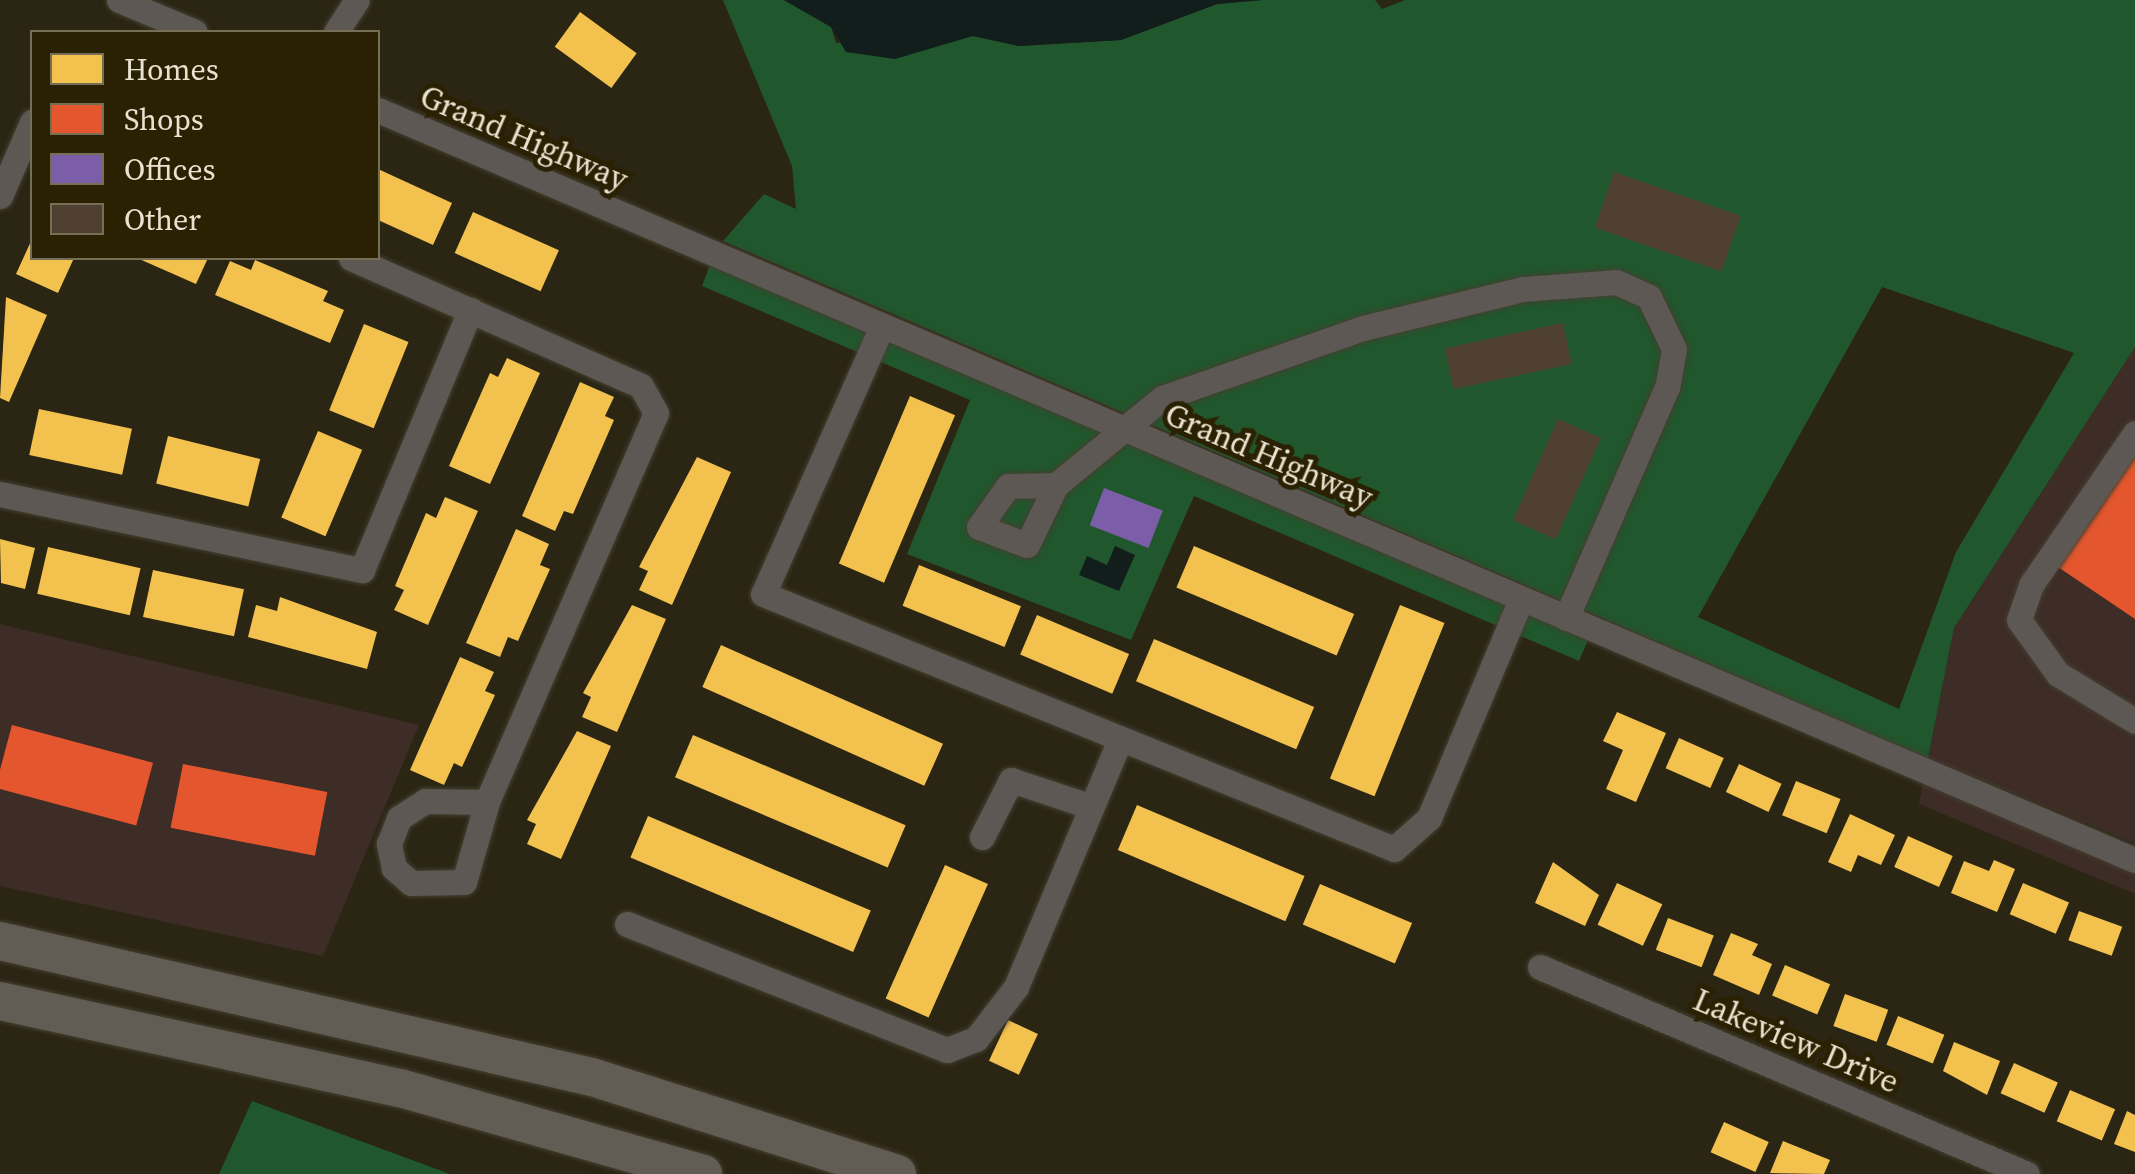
<!DOCTYPE html>
<html>
<head>
<meta charset="utf-8">
<style>
	body { margin:0 }
	#map { position:relative; width:2135px; height:1174px; overflow:hidden; background:#2b2514; font-family:"Source Serif 4",serif }
	div>[style] { position:absolute }
	[style*='--x'] { left:calc(var(--x)*1px); top:calc(var(--y)*1px); width:calc(var(--w)*1px); rotate:calc(var(--a)*1deg) }
	.commercial>* { inset:0; background:#3e2c26 }
	.green>* { inset:0; background:#21572d }
	.water>* { inset:0; background:#111e1c }
	.homes>* { inset:0; background:#f2c14e; transform-origin:0 0 }
	.shops>* { inset:0; background:#e4572e; transform-origin:0 0 }
	.offices>* { inset:0; background:#7b5ea7; transform-origin:0 0 }
	.building>* { inset:0; background:#4e3f30; transform-origin:0 0 }
	.roads { filter:drop-shadow(0 0 2px #443f30) drop-shadow(0 0 2px #443f30) }
	.minor>* { height:25px; margin:-12.5px; padding:0 12.5px; transform-origin:12.5px; border-radius:12.5px; background:#5d5854 }
	.highway>* { height:38px; margin:-19px; padding:0 19px; transform-origin:19px; border-radius:19px; background:#625c54 }
	span { translate:-50% -50%; white-space:nowrap; text-align:center; line-height:1.15; -webkit-text-stroke:10px #2a2002; paint-order:stroke }
	.street-label { font-size:32px; color:#e8e3d1 }
	.legend { position:absolute; left:30px; top:30px; width:350px; height:230px; box-sizing:border-box; background:#2a2002; border:2px solid #766e55; margin:0; padding:12px 18px; list-style:none; font-size:30px; color:#e8e3d1 }
	.legend li { display:flex; align-items:center; gap:20px; height:50px }
	.legend b { width:50px; border:2px solid #766e55 }
</style>
</head>
<body>
<div id="map">
	<div class="commercial">
		<i style="clip-path:polygon(2135px 347px,2135px 843px,1928px 758px,1954px 628px)"></i>
		<i style="clip-path:polygon(0 624px,419px 725px,323px 956px,0 886px)"></i>
		<i style="clip-path:polygon(1923px 782px,2135px 868px,2135px 894px,1919px 804px)"></i>
	</div>
	<div class="green">
		<i style="clip-path:polygon(evenodd,723px 0,784px 0,831px 27px,836px 43px,973px 36px,1019px 46px,1121px 40px,1217px 4px,1262px 0,1375px 0,1382px 9px,1405px 0,2135px 0,2135px 347px,1954px 628px,1928px 758px,723px 241px,764px 194px,796px 209px,792px 166px,723px 0,1882px 287px,2074px 353px,1956px 552px,1899px 709px,1698px 617px,1882px 287px)"></i>
		<i style="clip-path:polygon(711px 262px,1588px 640px,1579px 661px,1194px 496px,1131px 640px,907px 554px,970px 400px,702px 286px)"></i>
		<i style="clip-path:polygon(252px 1101px,450px 1174px,219px 1174px)"></i>
	</div>
	<div class="water">
		<i style="clip-path:polygon(784px 0,1262px 0,1217px 4px,1121px 40px,1019px 46px,973px 36px,895px 59px,846px 52px,831px 27px)"></i>
		<i style="clip-path:polygon(1115px 546px,1135px 555px,1119px 591px,1079px 575px,1087px 556px,1107px 565px)"></i>
	</div>
	<div class="homes">
		<i style="left:580px;top:12px;width:70px;height:43px;rotate:36deg"></i>
		<i style="clip-path:polygon(378px 169px,452px 203px,433px 245px,378px 220px)"></i>
		<i style="left:473px;top:212px;width:94px;height:45px;rotate:24deg"></i>
		<i style="clip-path:polygon(32px 239px,32px 258px,74px 258px,58px 293px,16px 274px)"></i>
		<i style="clip-path:polygon(137px 258px,208px 258px,196px 284px)"></i>
		<i style="clip-path:polygon(255px 260px,328px 291px,323px 301px,344px 310px,330px 343px,215px 295px,230px 261px,251px 270px)"></i>
		<i style="clip-path:polygon(6px 297px,47px 315px,9px 402px,0 398px)"></i>
		<i style="left:364px;top:324px;width:48px;height:93px;rotate:22deg"></i>
		<i style="clip-path:polygon(507px 358px,540px 373px,490px 484px,449px 466px,490px 373px,498px 377px)"></i>
		<i style="clip-path:polygon(580px 382px,614px 397px,605px 416px,614px 420px,573px 514px,564px 511px,555px 531px,522px 516px)"></i>
		<i style="left:910px;top:396px;width:49px;height:182px;rotate:23deg"></i>
		<i style="left:39px;top:409px;width:95px;height:47px;rotate:12deg"></i>
		<i style="left:318px;top:431px;width:48px;height:94px;rotate:23deg"></i>
		<i style="left:168px;top:436px;width:95px;height:49px;rotate:14deg"></i>
		<i style="clip-path:polygon(697px 457px,731px 472px,672px 605px,639px 590px,648px 571px,639px 567px)"></i>
		<i style="clip-path:polygon(445px 497px,478px 511px,428px 625px,394px 610px,404px 590px,395px 586px,426px 513px,436px 518px)"></i>
		<i style="clip-path:polygon(516px 529px,549px 544px,540px 565px,550px 569px,518px 641px,508px 637px,500px 657px,466px 643px)"></i>
		<i style="clip-path:polygon(0 539px,35px 548px,25px 589px,1px 583px)"></i>
		<i style="left:1194px;top:546px;width:174px;height:45px;rotate:23deg"></i>
		<i style="left:48px;top:547px;width:95px;height:48px;rotate:13deg"></i>
		<i style="left:919px;top:565px;width:110px;height:44px;rotate:22deg"></i>
		<i style="left:153px;top:570px;width:93px;height:48px;rotate:12deg"></i>
		<i style="clip-path:polygon(280px 597px,377px 632px,367px 669px,248px 637px,256px 605px,277px 611px)"></i>
		<i style="clip-path:polygon(632px 605px,666px 619px,617px 732px,582px 717px,591px 697px,583px 693px)"></i>
		<i style="left:1400px;top:605px;width:48px;height:187px;rotate:22deg"></i>
		<i style="left:1037px;top:615px;width:100px;height:43px;rotate:23deg"></i>
		<i style="left:1154px;top:639px;width:174px;height:46px;rotate:23deg"></i>
		<i style="left:721px;top:645px;width:243px;height:46px;rotate:24deg"></i>
		<i style="clip-path:polygon(460px 657px,494px 672px,485px 691px,495px 695px,462px 767px,454px 763px,444px 785px,410px 770px)"></i>
		<i style="clip-path:polygon(1617px 712px,1666px 733px,1636px 802px,1606px 789px,1623px 750px,1603px 741px)"></i>
		<i style="clip-path:polygon(577px 731px,611px 746px,561px 859px,527px 844px,536px 824px,527px 820px)"></i>
		<i style="left:693px;top:735px;width:231px;height:46px;rotate:23deg"></i>
		<i style="left:1679px;top:738px;width:49px;height:33px;rotate:24deg"></i>
		<i style="left:1739px;top:764px;width:47px;height:31px;rotate:25deg"></i>
		<i style="left:1796px;top:781px;width:48px;height:37px;rotate:22deg"></i>
		<i style="left:1137px;top:805px;width:182px;height:49px;rotate:23deg"></i>
		<i style="clip-path:polygon(1850px 814px,1895px 835px,1881px 865px,1858px 855px,1851px 872px,1828px 862px)"></i>
		<i style="left:648px;top:816px;width:242px;height:45px;rotate:23deg"></i>
		<i style="left:1908px;top:836px;width:49px;height:34px;rotate:24deg"></i>
		<i style="clip-path:polygon(1994px 860px,2015px 869px,1997px 912px,1951px 893px,1964px 861px,1989px 871px)"></i>
		<i style="clip-path:polygon(1553px 862px,1599px 895px,1585px 926px,1535px 903px)"></i>
		<i style="left:945px;top:865px;width:47px;height:146px;rotate:24deg"></i>
		<i style="left:1617px;top:883px;width:50px;height:46px;rotate:25deg"></i>
		<i style="left:2023px;top:883px;width:50px;height:34px;rotate:23deg"></i>
		<i style="left:1320px;top:884px;width:100px;height:44px;rotate:23deg"></i>
		<i style="left:2079px;top:911px;width:46px;height:31px;rotate:20deg"></i>
		<i style="left:1668px;top:918px;width:49px;height:34px;rotate:21deg"></i>
		<i style="clip-path:polygon(1731px 933px,1758px 944px,1752px 955px,1772px 964px,1759px 995px,1713px 975px)"></i>
		<i style="left:1785px;top:965px;width:49px;height:33px;rotate:23deg"></i>
		<i style="left:1845px;top:994px;width:46px;height:34px;rotate:20deg"></i>
		<i style="left:1898px;top:1016px;width:50px;height:31px;rotate:22deg"></i>
		<i style="left:1008px;top:1020px;width:33px;height:45px;rotate:25deg"></i>
		<i style="clip-path:polygon(1954px 1042px,2000px 1061px,1987px 1095px,1943px 1071px)"></i>
		<i style="left:2014px;top:1063px;width:48px;height:33px;rotate:24deg"></i>
		<i style="left:2070px;top:1090px;width:49px;height:34px;rotate:23deg"></i>
		<i style="clip-path:polygon(2127px 1111px,2135px 1115px,2135px 1152px,2114px 1144px)"></i>
		<i style="left:1724px;top:1122px;width:49px;height:33px;rotate:24deg"></i>
		<i style="clip-path:polygon(1783px 1141px,1830px 1160px,1824px 1174px,1770px 1173px)"></i>
	</div>
	<div class="shops">
		<i style="clip-path:polygon(2135px 439px,2135px 619px,2052px 563px)"></i>
		<i style="left:12px;top:725px;width:146px;height:65px;rotate:15deg"></i>
		<i style="left:183px;top:764px;width:147px;height:65px;rotate:11deg"></i>
	</div>
	<div class="offices">
		<i style="left:1104px;top:488px;width:63px;height:40px;rotate:21deg"></i>
	</div>
	<div class="building">
		<i style="left:1614px;top:172px;width:134px;height:59px;rotate:19deg"></i>
		<i style="left:1563px;top:323px;width:42px;height:121px;rotate:78deg"></i>
		<i style="left:1558px;top:419px;width:47px;height:111px;rotate:24deg"></i>
	</div>
	<div class="roads">
		<div class="minor">
			<i style="--x:119;--y:0;--w:82;--a:22.8"></i>
			<i style="--x:336;--y:32;--w:38;--a:-57"></i>
			<i style="--x:378;--y:110;--w:1910;--a:23.12"></i>
			<i style="--x:0;--y:196;--w:81;--a:-66.6"></i>
			<i style="--x:351;--y:258;--w:317;--a:23.8"></i>
			<i style="--x:641;--y:386;--w:31;--a:61"></i>
			<i style="--x:656;--y:413;--w:424;--a:113.5"></i>
			<i style="--x:487;--y:802;--w:83;--a:106"></i>
			<i style="--x:464;--y:882;--w:53;--a:178.9"></i>
			<i style="--x:411;--y:883;--w:23;--a:-139"></i>
			<i style="--x:394;--y:868;--w:25;--a:-102"></i>
			<i style="--x:389;--y:844;--w:28;--a:-69"></i>
			<i style="--x:399;--y:818;--w:31;--a:-33"></i>
			<i style="--x:425;--y:801;--w:62;--a:0.9"></i>
			<i style="--x:882;--y:326;--w:293;--a:113.9"></i>
			<i style="--x:763;--y:594;--w:681;--a:22"></i>
			<i style="--x:1394;--y:849;--w:47;--a:-41.5"></i>
			<i style="--x:1429;--y:818;--w:238;--a:-67.2"></i>
			<i style="--x:2135;--y:433;--w:184;--a:124.4"></i>
			<i style="--x:2031;--y:585;--w:37;--a:109"></i>
			<i style="--x:2019;--y:620;--w:67;--a:54.2"></i>
			<i style="--x:2058;--y:674;--w:90;--a:31.4"></i>
			<i style="--x:1056;--y:485;--w:48;--a:178.8"></i>
			<i style="--x:1008;--y:486;--w:50;--a:125.3"></i>
			<i style="--x:979;--y:527;--w:51;--a:20.6"></i>
			<i style="--x:1027;--y:545;--w:67;--a:-64.2"></i>
			<i style="--x:1056;--y:485;--w:137;--a:-39.4"></i>
			<i style="--x:1162;--y:398;--w:213;--a:-19.2"></i>
			<i style="--x:1363;--y:328;--w:165;--a:-13.7"></i>
			<i style="--x:1523;--y:289;--w:93;--a:-4.3"></i>
			<i style="--x:1616;--y:282;--w:36;--a:24"></i>
			<i style="--x:1649;--y:297;--w:58;--a:64.3"></i>
			<i style="--x:1674;--y:349;--w:39;--a:100"></i>
			<i style="--x:1667;--y:387;--w:252;--a:113.6"></i>
			<i style="--x:0;--y:494;--w:370;--a:11.9"></i>
			<i style="--x:362;--y:570;--w:282;--a:-67.4"></i>
			<i style="--x:982;--y:837;--w:64;--a:-63"></i>
			<i style="--x:1011;--y:780;--w:85;--a:18.4"></i>
			<i style="--x:627;--y:924;--w:344;--a:21.5"></i>
			<i style="--x:947;--y:1050;--w:31;--a:-21"></i>
			<i style="--x:976;--y:1039;--w:66;--a:-52.4"></i>
			<i style="--x:1016;--y:987;--w:269;--a:-67.2"></i>
			<i style="--x:1540;--y:967;--w:529;--a:23.03"></i>
		</div>
		<div class="highway">
			<i style="--x:0;--y:941;--w:607;--a:12.94"></i>
			<i style="--x:592;--y:1077;--w:320;--a:17.6"></i>
			<i style="--x:0;--y:1001;--w:409;--a:12.3"></i>
			<i style="--x:400;--y:1088;--w:315;--a:15.8"></i>
		</div>
	</div>
	<div class="street-label">
		<span style="left:524px;top:138px;rotate:23deg">Grand Highway</span>
		<span style="left:1269px;top:456px;rotate:23deg">Grand Highway</span>
		<span style="left:1796px;top:1041px;rotate:23deg">Lakeview Drive</span>
	</div>
	<ul class="legend">
	<li><b style="height:28px;background:#f2c14e"></b>Homes</li>
	<li><b style="height:28px;background:#e4572e"></b>Shops</li>
	<li><b style="height:28px;background:#7b5ea7"></b>Offices</li>
	<li><b style="height:28px;background:#4e3f30"></b>Other</li>
	</ul>
</div>
</body>
</html>
